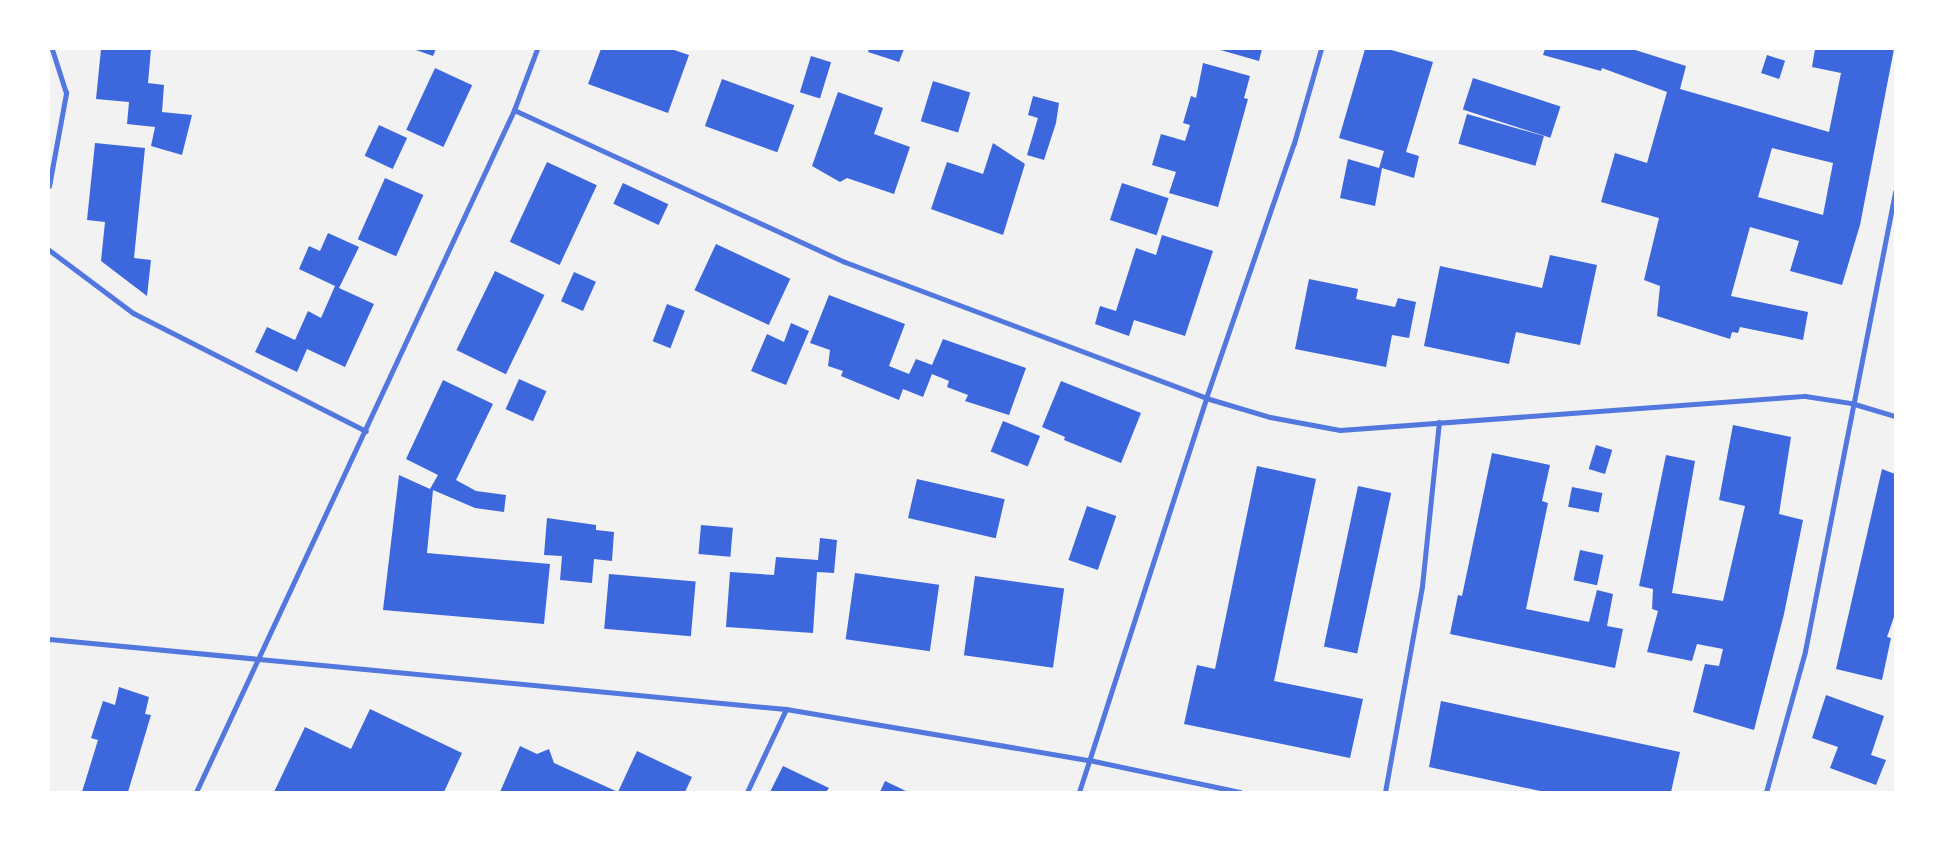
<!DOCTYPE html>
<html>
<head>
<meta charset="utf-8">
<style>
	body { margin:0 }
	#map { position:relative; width:1944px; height:841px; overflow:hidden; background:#f2f2f2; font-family:Commissioner,sans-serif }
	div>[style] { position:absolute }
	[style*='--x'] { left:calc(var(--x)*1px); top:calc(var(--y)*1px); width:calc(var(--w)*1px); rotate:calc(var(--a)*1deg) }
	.building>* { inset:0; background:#3d67dc; transform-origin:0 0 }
	.minor>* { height:5px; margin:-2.5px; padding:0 2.5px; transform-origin:2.5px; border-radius:2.5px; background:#5277de }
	span { translate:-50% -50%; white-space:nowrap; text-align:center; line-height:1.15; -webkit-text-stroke:5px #fff; paint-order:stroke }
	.frame { position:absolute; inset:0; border:50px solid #fff; pointer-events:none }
</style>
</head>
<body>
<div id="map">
	<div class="building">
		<i style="clip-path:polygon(101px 49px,151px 49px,148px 83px,164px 85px,162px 112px,192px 115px,182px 155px,151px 146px,155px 127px,127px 124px,129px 102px,96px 99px)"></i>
		<i style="clip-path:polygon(413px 49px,436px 49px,433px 56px)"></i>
		<i style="clip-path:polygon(601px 49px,671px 49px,689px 55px,668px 113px,588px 84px)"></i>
		<i style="clip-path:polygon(869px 49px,904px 49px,899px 62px,868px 52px)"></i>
		<i style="clip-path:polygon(1217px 49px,1262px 49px,1259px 61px)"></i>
		<i style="clip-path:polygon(1365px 49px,1388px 49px,1433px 62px,1406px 152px,1419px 156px,1414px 178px,1382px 168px,1375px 206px,1340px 198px,1348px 159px,1379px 168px,1384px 151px,1339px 138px)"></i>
		<i style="clip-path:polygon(evenodd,1545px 49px,1632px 49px,1686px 66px,1680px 89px,1829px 132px,1841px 73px,1812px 67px,1815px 49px,1894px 49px,1860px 225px,1842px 285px,1790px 271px,1799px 241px,1750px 227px,1731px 296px,1808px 312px,1803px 340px,1740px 327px,1738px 333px,1732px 332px,1730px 339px,1657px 316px,1660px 286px,1644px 280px,1659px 218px,1601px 202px,1615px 153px,1647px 163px,1667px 92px,1602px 68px,1601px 71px,1543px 55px,1545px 49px,1772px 148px,1833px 163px,1823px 215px,1758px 197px,1772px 148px)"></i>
		<i style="left:1767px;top:55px;width:19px;height:19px;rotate:18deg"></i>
		<i style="left:811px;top:56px;width:21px;height:38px;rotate:17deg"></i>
		<i style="clip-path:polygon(1203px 63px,1250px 76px,1244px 98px,1248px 99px,1218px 207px,1169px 193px,1176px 172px,1152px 165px,1161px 134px,1185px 141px,1190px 125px,1183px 123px,1191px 96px,1196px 98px)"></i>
		<i style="left:435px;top:68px;width:41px;height:68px;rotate:25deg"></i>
		<i style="left:1473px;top:78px;width:92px;height:33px;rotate:18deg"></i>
		<i style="left:722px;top:79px;width:77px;height:50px;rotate:20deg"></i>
		<i style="left:933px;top:81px;width:39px;height:42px;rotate:17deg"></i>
		<i style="clip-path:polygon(838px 92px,883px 108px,874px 134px,910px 147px,894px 194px,847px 178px,840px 182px,812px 166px)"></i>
		<i style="clip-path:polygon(1033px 96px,1059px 103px,1056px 123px,1044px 160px,1027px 155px,1038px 118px,1028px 115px)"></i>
		<i style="left:1467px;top:114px;width:80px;height:31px;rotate:16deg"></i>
		<i style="left:379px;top:125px;width:31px;height:34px;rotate:25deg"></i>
		<i style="clip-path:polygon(95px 143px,145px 148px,134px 258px,151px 260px,147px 296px,101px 261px,105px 222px,87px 220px)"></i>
		<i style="clip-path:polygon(993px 143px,1025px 164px,1003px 235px,931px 209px,947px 162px,983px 174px)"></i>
		<i style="left:547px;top:162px;width:55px;height:88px;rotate:25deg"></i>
		<i style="left:385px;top:178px;width:42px;height:67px;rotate:24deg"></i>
		<i style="left:623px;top:183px;width:50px;height:23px;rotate:25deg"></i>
		<i style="left:1122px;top:183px;width:49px;height:39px;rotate:18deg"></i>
		<i style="clip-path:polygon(328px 233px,359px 247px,339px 288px,374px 304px,345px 367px,307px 349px,297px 372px,255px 352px,267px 327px,295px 340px,308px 311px,321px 318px,335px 286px,299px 269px,309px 246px,320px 251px)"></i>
		<i style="clip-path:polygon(1162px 235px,1213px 251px,1185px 336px,1134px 320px,1129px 336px,1095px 324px,1100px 306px,1116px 311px,1136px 248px,1156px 255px)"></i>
		<i style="left:716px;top:244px;width:82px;height:51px;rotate:25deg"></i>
		<i style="clip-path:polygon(1550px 255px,1597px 265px,1580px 345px,1516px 332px,1509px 364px,1424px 346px,1440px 266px,1542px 288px)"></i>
		<i style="left:495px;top:271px;width:55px;height:88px;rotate:26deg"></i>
		<i style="left:574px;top:272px;width:24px;height:32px;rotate:24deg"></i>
		<i style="clip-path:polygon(1309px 279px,1358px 289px,1356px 299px,1395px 307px,1398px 298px,1416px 302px,1409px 338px,1392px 335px,1386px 367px,1295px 349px)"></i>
		<i style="clip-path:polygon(829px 295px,905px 324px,889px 366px,909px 374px,916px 359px,932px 365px,943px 339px,1026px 368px,1009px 415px,965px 401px,968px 395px,947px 387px,949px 381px,932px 374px,923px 397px,903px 389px,899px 400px,841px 376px,843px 371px,828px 366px,830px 350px,810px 343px)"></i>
		<i style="left:667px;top:304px;width:19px;height:40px;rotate:21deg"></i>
		<i style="clip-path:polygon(791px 323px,809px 331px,786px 385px,751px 371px,767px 334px,784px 342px)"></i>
		<i style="left:519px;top:379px;width:30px;height:33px;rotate:24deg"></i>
		<i style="clip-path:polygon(443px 380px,493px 404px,456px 480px,476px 491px,506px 495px,504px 512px,475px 508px,433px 490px,427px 553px,550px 564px,544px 624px,383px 610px,399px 475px,430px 489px,438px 475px,406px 459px)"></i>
		<i style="clip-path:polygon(1061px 381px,1141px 413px,1121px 463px,1064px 440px,1065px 437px,1042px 427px)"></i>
		<i style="left:1003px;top:421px;width:40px;height:33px;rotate:22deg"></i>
		<i style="clip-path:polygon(1733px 425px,1791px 437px,1779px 514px,1803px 520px,1784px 614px,1754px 730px,1693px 712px,1705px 664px,1719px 666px,1723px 649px,1697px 644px,1692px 661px,1647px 652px,1658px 611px,1652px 609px,1653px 589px,1639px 586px,1666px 455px,1695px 461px,1672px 593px,1723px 601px,1745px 506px,1719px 500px)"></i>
		<i style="left:1596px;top:445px;width:17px;height:25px;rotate:17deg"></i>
		<i style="clip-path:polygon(1492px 453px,1550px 465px,1542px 501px,1548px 503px,1526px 609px,1589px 622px,1597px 590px,1613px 594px,1607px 626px,1623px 629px,1615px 668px,1450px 634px,1458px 595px,1462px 596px)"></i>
		<i style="clip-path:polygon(1257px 466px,1316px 479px,1274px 681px,1363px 699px,1350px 758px,1184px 724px,1197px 665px,1215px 669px)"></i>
		<i style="clip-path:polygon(1882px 469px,1895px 474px,1895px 614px,1887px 637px,1891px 638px,1882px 680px,1836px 669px)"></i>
		<i style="left:917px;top:479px;width:90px;height:40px;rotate:13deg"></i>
		<i style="left:1358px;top:486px;width:34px;height:164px;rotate:12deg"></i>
		<i style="left:1572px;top:487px;width:31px;height:20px;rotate:11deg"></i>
		<i style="left:1087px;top:506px;width:31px;height:57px;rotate:19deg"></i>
		<i style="clip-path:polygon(547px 518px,596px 525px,596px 530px,614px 532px,612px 561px,594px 559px,592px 583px,560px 580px,562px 556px,544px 555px)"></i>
		<i style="left:701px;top:525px;width:32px;height:29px;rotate:5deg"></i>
		<i style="clip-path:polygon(820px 538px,837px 540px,834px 573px,817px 572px,813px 633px,726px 627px,730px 572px,774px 575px,776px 557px,818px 560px)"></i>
		<i style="left:1580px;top:550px;width:24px;height:31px;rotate:12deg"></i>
		<i style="left:855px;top:573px;width:85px;height:67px;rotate:8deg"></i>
		<i style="left:609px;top:574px;width:87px;height:55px;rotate:5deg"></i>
		<i style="left:975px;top:576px;width:90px;height:80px;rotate:8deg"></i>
		<i style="clip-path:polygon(119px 687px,149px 697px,145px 714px,151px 715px,128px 792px,82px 792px,98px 740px,91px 738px,103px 701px,115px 705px)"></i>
		<i style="clip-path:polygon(1826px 695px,1884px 716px,1871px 755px,1886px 760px,1876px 785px,1830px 768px,1838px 747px,1812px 738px)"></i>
		<i style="clip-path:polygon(1441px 701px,1680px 752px,1671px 792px,1545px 792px,1429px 767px)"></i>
		<i style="clip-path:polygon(370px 709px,462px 753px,444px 792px,274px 792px,305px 727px,351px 749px)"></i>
		<i style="clip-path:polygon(520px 746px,537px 754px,549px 749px,554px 763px,618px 792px,500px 792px)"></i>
		<i style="clip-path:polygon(637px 751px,692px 777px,685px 792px,618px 792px)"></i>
		<i style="clip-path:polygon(783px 766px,829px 788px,826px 792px,770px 792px)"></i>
		<i style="clip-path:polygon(885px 781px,908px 792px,880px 792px)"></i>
	</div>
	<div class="minor">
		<i style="--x:514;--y:110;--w:364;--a:24.7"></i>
		<i style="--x:845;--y:262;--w:386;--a:20.6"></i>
		<i style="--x:1206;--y:398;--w:67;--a:16.5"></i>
		<i style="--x:1270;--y:417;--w:71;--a:10.5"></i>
		<i style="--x:1340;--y:430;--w:466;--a:-4.2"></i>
		<i style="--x:1805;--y:396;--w:47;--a:8.7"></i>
		<i style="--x:1851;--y:403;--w:46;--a:16.5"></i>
		<i style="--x:49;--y:186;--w:95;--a:-79.6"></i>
		<i style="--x:66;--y:93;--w:46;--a:-107.7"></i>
		<i style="--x:49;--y:250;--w:105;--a:36.9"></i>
		<i style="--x:133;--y:313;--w:261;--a:26.9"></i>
		<i style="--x:49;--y:639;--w:740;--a:5.43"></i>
		<i style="--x:786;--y:709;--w:307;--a:9.6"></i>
		<i style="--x:1089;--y:760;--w:154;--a:12"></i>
		<i style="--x:196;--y:792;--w:752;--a:-65"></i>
		<i style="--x:514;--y:110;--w:65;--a:-69.3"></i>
		<i style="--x:747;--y:792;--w:92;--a:-64.8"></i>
		<i style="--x:1079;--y:792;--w:414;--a:-72.1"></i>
		<i style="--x:1206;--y:398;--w:270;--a:-71"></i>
		<i style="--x:1294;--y:143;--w:98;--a:-74"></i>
		<i style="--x:1385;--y:792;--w:209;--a:-79.8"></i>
		<i style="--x:1422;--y:586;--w:165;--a:-84.1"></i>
		<i style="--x:1766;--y:792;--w:146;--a:-74.5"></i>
		<i style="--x:1805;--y:651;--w:468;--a:-78.9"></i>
	</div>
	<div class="frame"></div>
</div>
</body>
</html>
